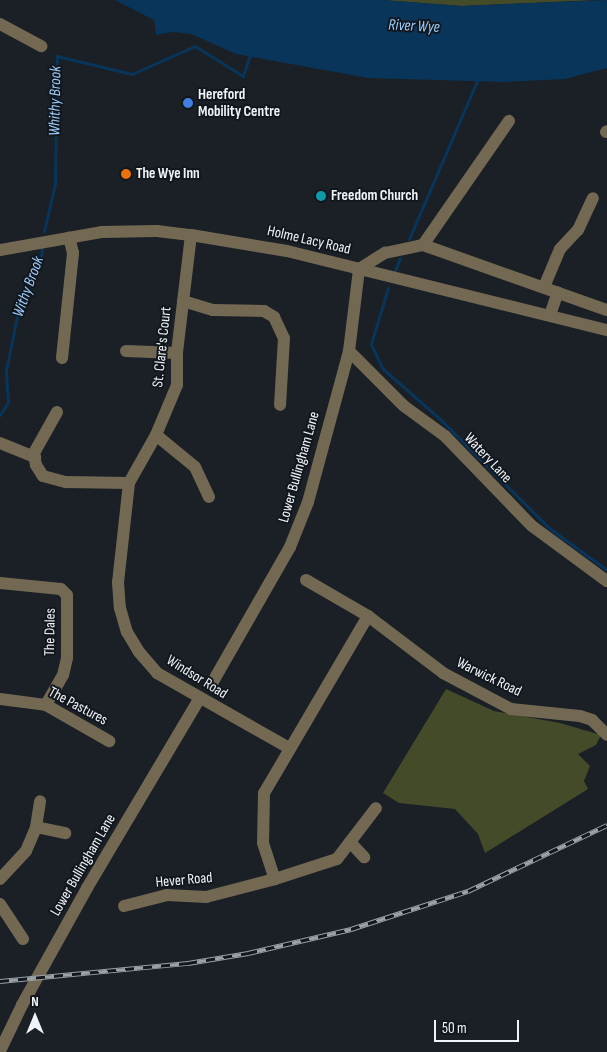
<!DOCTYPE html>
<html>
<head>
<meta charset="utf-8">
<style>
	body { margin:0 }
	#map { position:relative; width:607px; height:1052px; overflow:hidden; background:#1a2026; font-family:"Sofia Sans Condensed",sans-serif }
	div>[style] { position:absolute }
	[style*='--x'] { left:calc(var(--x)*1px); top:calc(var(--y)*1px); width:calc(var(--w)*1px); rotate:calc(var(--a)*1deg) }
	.green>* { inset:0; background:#444b29 }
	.water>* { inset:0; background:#083559 }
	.stream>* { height:3px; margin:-1.5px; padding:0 1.5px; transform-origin:1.5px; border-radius:1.5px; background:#083559 }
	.minor>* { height:12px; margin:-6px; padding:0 6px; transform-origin:6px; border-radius:6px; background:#736953 }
	.rail>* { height:5px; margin-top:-2.5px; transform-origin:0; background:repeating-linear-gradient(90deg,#11171d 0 9px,#9ca1a6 0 18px); box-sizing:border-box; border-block:1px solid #9ca1a6 }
	.dots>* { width:14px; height:14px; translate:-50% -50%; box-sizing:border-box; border:2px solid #11171d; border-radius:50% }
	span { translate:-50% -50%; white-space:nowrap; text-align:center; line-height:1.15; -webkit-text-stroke:4px #11171d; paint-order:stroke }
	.poi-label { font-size:15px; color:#f0f4f9; font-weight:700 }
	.left { translate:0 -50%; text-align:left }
	.street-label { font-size:15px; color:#f0f4f9 }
	.water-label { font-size:16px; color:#9acdfd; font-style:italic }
	.north { position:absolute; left:10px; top:992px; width:50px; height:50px; -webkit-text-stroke:4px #11171d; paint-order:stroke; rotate:0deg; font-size:14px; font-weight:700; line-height:20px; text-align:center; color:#f0f4f9 }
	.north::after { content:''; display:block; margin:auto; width:18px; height:22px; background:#f0f4f9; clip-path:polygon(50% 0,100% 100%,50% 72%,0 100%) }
	.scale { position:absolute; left:434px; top:1020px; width:85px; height:22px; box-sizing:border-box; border:2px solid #f0f4f9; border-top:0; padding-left:6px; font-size:15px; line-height:18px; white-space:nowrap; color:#f0f4f9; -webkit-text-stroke:4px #11171d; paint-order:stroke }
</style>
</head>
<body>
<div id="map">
	<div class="green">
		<i style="clip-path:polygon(382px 0,597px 0,462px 6px)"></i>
		<i style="clip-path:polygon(446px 689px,494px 711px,560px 723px,601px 735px,596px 745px,578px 754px,590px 766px,584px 781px,588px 789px,485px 853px,478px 834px,455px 809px,399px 803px,383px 793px)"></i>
	</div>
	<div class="water">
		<i style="clip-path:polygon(115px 0,382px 0,462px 6px,607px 0,607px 68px,565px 79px,504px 82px,368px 78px,236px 54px,191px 34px,172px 32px,156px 35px,154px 20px)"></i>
	</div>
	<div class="stream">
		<i style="--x:44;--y:231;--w:48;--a:-76.8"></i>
		<i style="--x:55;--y:184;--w:128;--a:-89.1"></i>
		<i style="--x:57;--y:56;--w:77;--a:13.5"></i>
		<i style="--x:132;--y:74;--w:69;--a:-24"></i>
		<i style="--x:195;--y:46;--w:57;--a:32"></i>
		<i style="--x:243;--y:76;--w:23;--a:-72"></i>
		<i style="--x:409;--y:239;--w:174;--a:-66.7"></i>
		<i style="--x:395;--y:271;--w:14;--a:-69"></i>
		<i style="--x:388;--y:288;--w:59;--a:106.9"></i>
		<i style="--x:371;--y:344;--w:26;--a:65"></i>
		<i style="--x:382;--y:368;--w:76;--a:41.3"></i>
		<i style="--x:439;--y:418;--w:156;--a:45"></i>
		<i style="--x:549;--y:528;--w:72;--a:35.9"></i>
		<i style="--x:0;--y:415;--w:15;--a:-58"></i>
		<i style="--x:8;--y:402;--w:31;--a:-94"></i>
		<i style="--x:6;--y:371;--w:56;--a:-78.7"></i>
		<i style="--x:17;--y:316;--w:63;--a:-67.5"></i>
		<i style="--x:41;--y:258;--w:12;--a:-85"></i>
	</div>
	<div class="minor">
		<i style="--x:0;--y:24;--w:47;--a:28.2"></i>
		<i style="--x:606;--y:132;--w:1;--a:-45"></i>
		<i style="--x:191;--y:235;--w:119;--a:96.8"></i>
		<i style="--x:177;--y:353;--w:32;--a:90"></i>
		<i style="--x:177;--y:385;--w:54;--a:112.8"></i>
		<i style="--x:156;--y:435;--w:55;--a:119.4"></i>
		<i style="--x:129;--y:483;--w:100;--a:96.3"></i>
		<i style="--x:118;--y:582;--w:26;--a:86"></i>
		<i style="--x:120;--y:608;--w:25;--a:74"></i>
		<i style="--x:127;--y:632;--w:23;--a:59"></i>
		<i style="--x:139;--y:652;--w:28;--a:49"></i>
		<i style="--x:157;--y:673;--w:152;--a:29.6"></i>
		<i style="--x:423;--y:245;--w:151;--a:-55.3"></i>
		<i style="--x:0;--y:250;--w:104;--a:-10"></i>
		<i style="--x:102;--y:232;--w:55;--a:-1"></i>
		<i style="--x:157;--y:231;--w:34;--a:7"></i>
		<i style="--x:191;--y:235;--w:97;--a:9.5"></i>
		<i style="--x:287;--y:251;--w:330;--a:13.9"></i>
		<i style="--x:544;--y:287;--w:41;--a:-67.2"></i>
		<i style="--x:560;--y:249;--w:26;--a:-47"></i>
		<i style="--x:578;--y:230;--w:35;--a:-65"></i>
		<i style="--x:183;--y:301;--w:31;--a:17"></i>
		<i style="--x:213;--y:310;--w:51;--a:1.1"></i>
		<i style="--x:264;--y:311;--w:12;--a:31"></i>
		<i style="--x:274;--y:317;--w:23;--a:65"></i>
		<i style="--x:284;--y:338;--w:67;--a:93.4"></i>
		<i style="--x:550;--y:315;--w:24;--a:-71"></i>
		<i style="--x:126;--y:351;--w:51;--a:2.2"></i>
		<i style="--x:349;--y:351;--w:78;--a:45"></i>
		<i style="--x:404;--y:406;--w:51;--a:36.2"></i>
		<i style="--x:445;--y:436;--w:125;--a:46"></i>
		<i style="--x:532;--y:526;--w:93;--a:36.3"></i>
		<i style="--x:62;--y:358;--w:106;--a:-84"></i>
		<i style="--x:73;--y:253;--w:16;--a:-104"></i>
		<i style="--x:57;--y:412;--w:47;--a:119.3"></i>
		<i style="--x:34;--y:453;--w:12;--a:81"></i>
		<i style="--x:36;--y:465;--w:13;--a:58"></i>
		<i style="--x:43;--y:476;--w:24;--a:15"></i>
		<i style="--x:66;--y:482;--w:63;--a:0.9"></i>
		<i style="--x:156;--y:435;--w:50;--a:39.4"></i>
		<i style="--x:195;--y:467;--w:33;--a:65"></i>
		<i style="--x:0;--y:443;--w:38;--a:22"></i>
		<i style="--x:306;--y:580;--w:72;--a:30.1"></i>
		<i style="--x:368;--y:616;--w:205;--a:120.4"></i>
		<i style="--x:264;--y:793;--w:50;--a:91.1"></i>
		<i style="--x:263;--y:843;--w:38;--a:72"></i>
		<i style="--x:275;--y:879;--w:65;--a:-17.9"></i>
		<i style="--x:337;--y:859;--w:64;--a:-52.6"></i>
		<i style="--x:0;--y:583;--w:61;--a:5.6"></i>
		<i style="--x:61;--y:589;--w:8;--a:45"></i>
		<i style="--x:67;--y:595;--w:63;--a:90"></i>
		<i style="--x:67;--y:658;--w:17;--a:103"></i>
		<i style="--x:63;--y:675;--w:34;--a:120"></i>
		<i style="--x:368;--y:616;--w:94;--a:37.2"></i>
		<i style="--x:443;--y:673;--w:77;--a:27.9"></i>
		<i style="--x:511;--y:709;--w:69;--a:5.8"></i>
		<i style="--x:580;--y:716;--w:13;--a:18"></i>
		<i style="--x:592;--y:720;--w:21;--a:45"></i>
		<i style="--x:211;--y:685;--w:159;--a:-60.2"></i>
		<i style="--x:290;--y:547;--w:48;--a:-68.2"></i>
		<i style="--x:308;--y:502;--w:156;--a:-74.8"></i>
		<i style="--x:349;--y:351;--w:83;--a:-83"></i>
		<i style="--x:359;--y:269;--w:31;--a:-32"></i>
		<i style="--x:385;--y:253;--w:39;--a:-12"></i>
		<i style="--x:423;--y:245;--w:195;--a:19.5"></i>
		<i style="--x:0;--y:699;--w:46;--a:7.4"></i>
		<i style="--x:46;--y:705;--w:73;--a:29.7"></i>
		<i style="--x:36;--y:827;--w:30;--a:12"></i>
		<i style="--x:350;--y:842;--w:21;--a:47"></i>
		<i style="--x:0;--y:879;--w:38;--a:-47"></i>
		<i style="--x:26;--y:851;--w:26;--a:-67"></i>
		<i style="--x:36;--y:827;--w:26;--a:-81"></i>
		<i style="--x:0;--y:904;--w:42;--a:56.7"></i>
		<i style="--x:124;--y:906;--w:44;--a:-14.3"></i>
		<i style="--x:167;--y:895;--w:39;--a:3"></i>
		<i style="--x:206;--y:897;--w:71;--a:-14.6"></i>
		<i style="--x:0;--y:1051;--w:51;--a:-64.4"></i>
		<i style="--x:22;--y:1005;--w:134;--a:-60.9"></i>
		<i style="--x:87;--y:888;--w:220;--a:-59.3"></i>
	</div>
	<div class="rail">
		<i style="--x:0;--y:981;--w:189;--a:-5.5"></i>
		<i style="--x:188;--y:963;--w:61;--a:-9.5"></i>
		<i style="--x:248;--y:953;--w:106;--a:-13.1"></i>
		<i style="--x:351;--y:929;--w:123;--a:-18"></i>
		<i style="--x:468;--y:891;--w:154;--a:-25.4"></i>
	</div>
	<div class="dots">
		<i style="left:188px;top:103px;background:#3f7fe0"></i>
		<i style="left:126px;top:174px;background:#e8710a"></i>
		<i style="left:321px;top:196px;background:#0f9aa8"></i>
	</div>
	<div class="poi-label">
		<span class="left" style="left:198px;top:103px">Hereford<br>Mobility Centre</span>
		<span class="left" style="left:136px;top:174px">The Wye Inn</span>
		<span class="left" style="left:331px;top:196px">Freedom Church</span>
	</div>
	<div class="street-label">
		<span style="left:309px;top:240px;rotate:13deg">Holme Lacy Road</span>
		<span style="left:162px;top:347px;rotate:-84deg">St. Clare's Court</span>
		<span style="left:488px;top:458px;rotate:47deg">Watery Lane</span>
		<span style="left:299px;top:467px;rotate:-74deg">Lower Bullingham Lane</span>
		<span style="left:50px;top:632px;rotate:-89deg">The Dales</span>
		<span style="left:197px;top:677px;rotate:32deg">Windsor Road</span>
		<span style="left:489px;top:677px;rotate:26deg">Warwick Road</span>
		<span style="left:78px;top:706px;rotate:28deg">The Pastures</span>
		<span style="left:83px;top:865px;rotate:-60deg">Lower Bullingham Lane</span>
		<span style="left:184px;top:880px;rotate:-5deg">Hever Road</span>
	</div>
	<div class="water-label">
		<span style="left:414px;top:27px;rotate:3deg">River Wye</span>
		<span style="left:56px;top:101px;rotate:-89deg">Whithy Brook</span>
		<span style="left:29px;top:287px;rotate:-70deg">Withy Brook</span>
	</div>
	<div class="north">N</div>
	<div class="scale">50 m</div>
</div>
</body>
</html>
